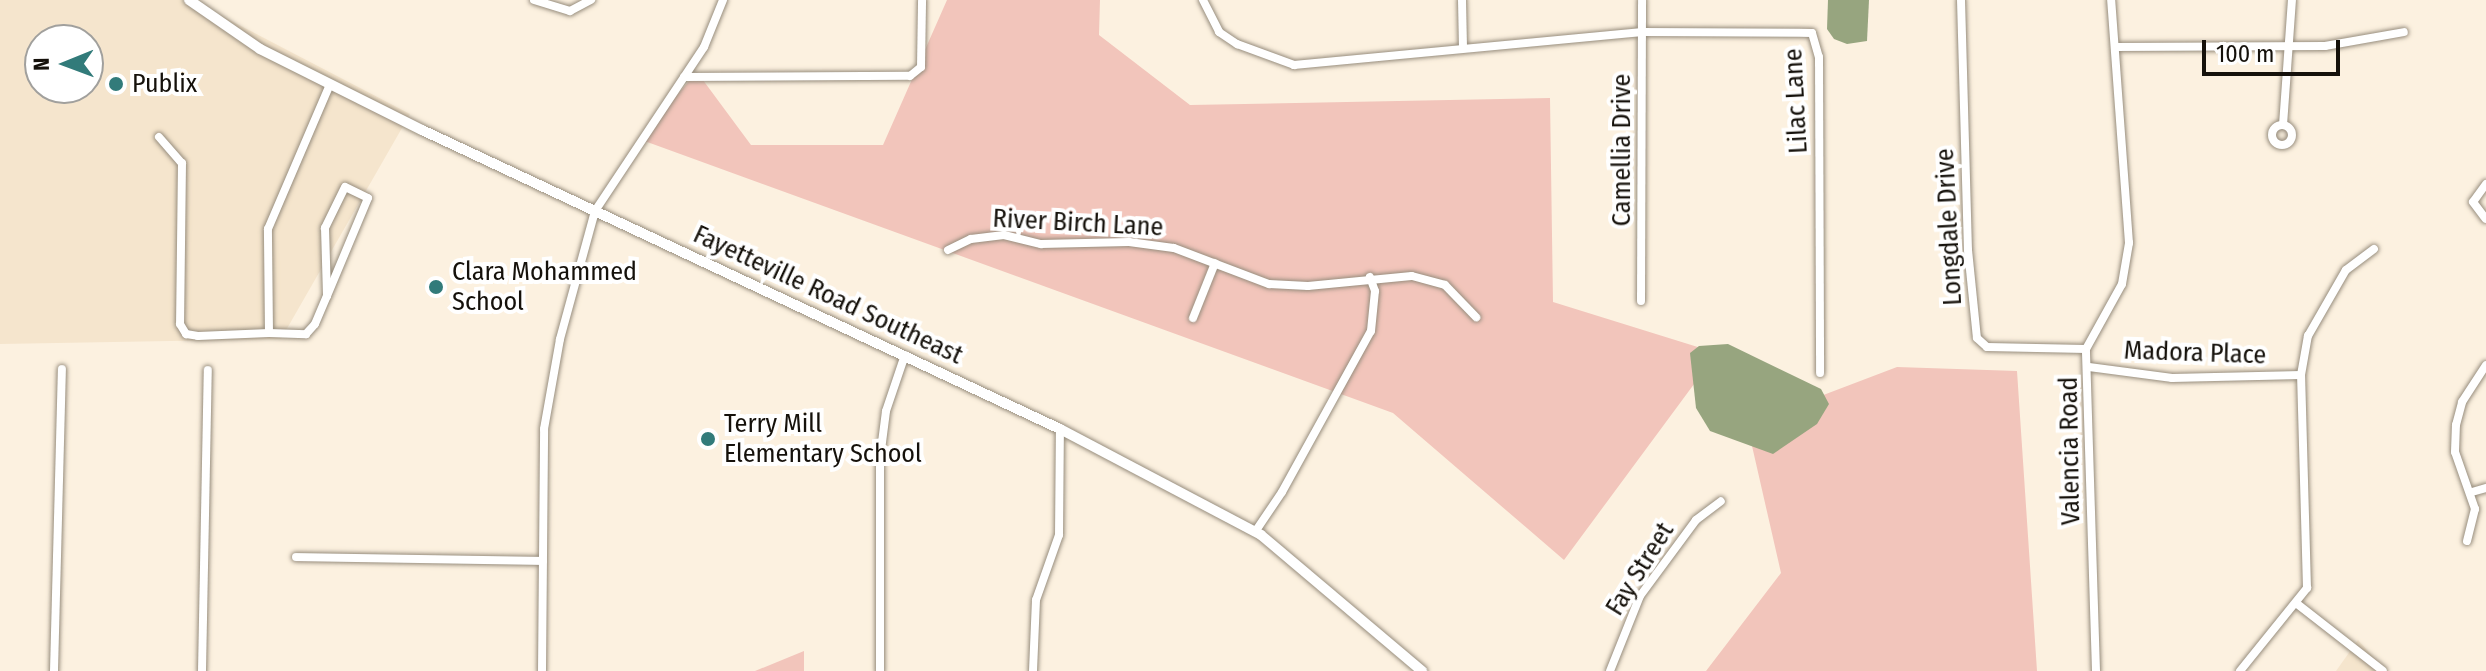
<!DOCTYPE html>
<html>
<head>
<meta charset="utf-8">
<style>
	body { margin:0 }
	#map { position:relative; width:2486px; height:671px; overflow:hidden; background:#fcf1e0; font-family:"Fira Sans Condensed",sans-serif }
	div>[style] { position:absolute }
	[style*='--x'] { left:calc(var(--x)*1px); top:calc(var(--y)*1px); width:calc(var(--w)*1px); rotate:calc(var(--a)*1deg) }
	.built>* { inset:0; background:#f5e5cd }
	.green>* { inset:0; background:#f2c5bb }
	.water>* { inset:0; background:#97a57f }
	.roads { filter:drop-shadow(0 0 2px #978d7d) drop-shadow(0 0 2px #978d7d) }
	.minor>* { height:8px; margin:-4px; padding:0 4px; transform-origin:4px; border-radius:4px; background:#fff }
	.minor>.ring { margin:-4px; padding:0; box-sizing:content-box; background:none; border:8px solid #fff; border-radius:50% }
	.tertiary>* { height:10px; margin:-5px; padding:0 5px; transform-origin:5px; border-radius:5px; background:#fff }
	.dots>* { width:22px; height:22px; translate:-50% -50%; box-sizing:border-box; border:4px solid #fff; border-radius:50% }
	span { translate:-50% -50%; white-space:nowrap; text-align:center; line-height:1.15; -webkit-text-stroke:8px #fff; paint-order:stroke }
	.poi-label { font-size:26px; color:#15110b }
	.left { translate:0 -50%; text-align:left }
	.street-label { font-size:26px; color:#15110b }
	.north { position:absolute; left:24px; top:24px; width:80px; height:80px; box-sizing:border-box; background:#fff; border:2px solid #a1a09d; border-radius:50%; rotate:269deg; font-size:22px; font-weight:700; line-height:32px; text-align:center; color:#15110b }
	.north::after { content:''; display:block; margin:auto; width:28px; height:36px; background:#327b7a; clip-path:polygon(50% 0,100% 100%,50% 72%,0 100%) }
	.scale { position:absolute; left:2202px; top:40px; width:138px; height:36px; box-sizing:border-box; border:4px solid #15110b; border-top:0; padding-left:10px; font-size:24px; line-height:28px; white-space:nowrap; color:#15110b; -webkit-text-stroke:6px #fff; paint-order:stroke }
</style>
</head>
<body>
<div id="map">
	<div class="built">
		<i style="clip-path:polygon(evenodd,0 0,191px 0,410px 114px,281px 339px,0 344px,0 0,40px 40px,88px 40px,88px 88px,40px 88px,40px 40px)"></i>
		<i style="clip-path:polygon(2358px 640px,2386px 671px,2336px 671px)"></i>
	</div>
	<div class="green">
		<i style="clip-path:polygon(947px 0,1100px 0,1099px 35px,1190px 105px,1550px 98px,1553px 302px,1717px 353px,1564px 560px,1393px 413px,639px 139px,697px 72px,751px 145px,883px 145px)"></i>
		<i style="clip-path:polygon(1897px 367px,2017px 371px,2037px 671px,1706px 671px,1781px 573px,1747px 424px)"></i>
		<i style="clip-path:polygon(804px 651px,804px 671px,755px 671px)"></i>
	</div>
	<div class="water">
		<i style="clip-path:polygon(1828px 0,1869px 0,1867px 41px,1847px 44px,1834px 39px,1827px 29px)"></i>
		<i style="clip-path:polygon(1728px 344px,1821px 389px,1829px 404px,1817px 424px,1773px 454px,1710px 431px,1696px 408px,1690px 353px,1699px 346px)"></i>
	</div>
	<div class="roads">
		<div class="minor">
			<i style="--x:534;--y:0;--w:38;--a:17"></i>
			<i style="--x:570;--y:11;--w:24;--a:-28"></i>
			<i style="--x:1203;--y:0;--w:36;--a:63"></i>
			<i style="--x:1219;--y:32;--w:22;--a:34"></i>
			<i style="--x:1237;--y:44;--w:61;--a:20.2"></i>
			<i style="--x:1294;--y:65;--w:350;--a:-5.4"></i>
			<i style="--x:1642;--y:32;--w:170;--a:0.3"></i>
			<i style="--x:1812;--y:33;--w:25;--a:74"></i>
			<i style="--x:1819;--y:57;--w:316;--a:89.8"></i>
			<i style="--x:1462;--y:0;--w:46;--a:88.8"></i>
			<i style="--x:1961;--y:0;--w:250;--a:88.4"></i>
			<i style="--x:1968;--y:250;--w:88;--a:84.2"></i>
			<i style="--x:1977;--y:338;--w:13;--a:42"></i>
			<i style="--x:1987;--y:347;--w:99;--a:1.2"></i>
			<i style="--x:2115;--y:47;--w:210;--a:-0.3"></i>
			<i style="--x:2325;--y:46;--w:80;--a:-10"></i>
			<i style="--x:684;--y:77;--w:226;--a:-0.3"></i>
			<i style="--x:910;--y:76;--w:14;--a:-39"></i>
			<i style="--x:921;--y:67;--w:67;--a:-89.1"></i>
			<i style="--x:2283;--y:125;--w:125;--a:-85.9"></i>
			<i class="ring" style="left:2272px;top:125px;width:12px;height:12px"></i>
			<i style="--x:159;--y:137;--w:35;--a:49"></i>
			<i style="--x:182;--y:163;--w:161;--a:90.7"></i>
			<i style="--x:180;--y:324;--w:12;--a:59"></i>
			<i style="--x:186;--y:334;--w:12;--a:9"></i>
			<i style="--x:198;--y:336;--w:71;--a:-2.4"></i>
			<i style="--x:269;--y:333;--w:104;--a:-90.6"></i>
			<i style="--x:268;--y:229;--w:158;--a:-66.8"></i>
			<i style="--x:2486;--y:184;--w:22;--a:126"></i>
			<i style="--x:2473;--y:202;--w:21;--a:53"></i>
			<i style="--x:948;--y:250;--w:25;--a:-26"></i>
			<i style="--x:971;--y:239;--w:33;--a:-7"></i>
			<i style="--x:1004;--y:235;--w:38;--a:14"></i>
			<i style="--x:1041;--y:244;--w:88;--a:-1.3"></i>
			<i style="--x:1129;--y:242;--w:45;--a:7.6"></i>
			<i style="--x:1174;--y:248;--w:102;--a:20.8"></i>
			<i style="--x:1269;--y:284;--w:39;--a:3"></i>
			<i style="--x:1308;--y:286;--w:104;--a:-5.5"></i>
			<i style="--x:1412;--y:276;--w:34;--a:15"></i>
			<i style="--x:1445;--y:285;--w:45;--a:45.9"></i>
			<i style="--x:1641;--y:301;--w:301;--a:-89.8"></i>
			<i style="--x:1193;--y:318;--w:59;--a:-68.2"></i>
			<i style="--x:269;--y:333;--w:37;--a:2"></i>
			<i style="--x:306;--y:334;--w:13;--a:-48"></i>
			<i style="--x:315;--y:324;--w:30;--a:-67"></i>
			<i style="--x:327;--y:296;--w:106;--a:-67.3"></i>
			<i style="--x:368;--y:198;--w:25;--a:-154"></i>
			<i style="--x:345;--y:187;--w:46;--a:116"></i>
			<i style="--x:325;--y:228;--w:68;--a:88.3"></i>
			<i style="--x:2089;--y:367;--w:84;--a:7.5"></i>
			<i style="--x:2172;--y:378;--w:129;--a:-1.3"></i>
			<i style="--x:2472;--y:492;--w:15;--a:-16"></i>
			<i style="--x:1255;--y:532;--w:48;--a:-56"></i>
			<i style="--x:1282;--y:492;--w:184;--a:-61.1"></i>
			<i style="--x:1371;--y:331;--w:40;--a:-84.3"></i>
			<i style="--x:1375;--y:291;--w:15;--a:-110"></i>
			<i style="--x:2467;--y:541;--w:33;--a:-76"></i>
			<i style="--x:2475;--y:509;--w:60;--a:-109.3"></i>
			<i style="--x:2455;--y:452;--w:27;--a:-88"></i>
			<i style="--x:2456;--y:425;--w:24;--a:-75"></i>
			<i style="--x:2462;--y:402;--w:44;--a:-57"></i>
			<i style="--x:296;--y:557;--w:247;--a:0.9"></i>
			<i style="--x:2296;--y:603;--w:110;--a:38"></i>
			<i style="--x:54;--y:671;--w:302;--a:-88.5"></i>
			<i style="--x:202;--y:671;--w:301;--a:-88.9"></i>
			<i style="--x:542;--y:671;--w:242;--a:-89.5"></i>
			<i style="--x:544;--y:429;--w:91;--a:-79.9"></i>
			<i style="--x:560;--y:339;--w:133;--a:-74.7"></i>
			<i style="--x:595;--y:211;--w:197;--a:-56.4"></i>
			<i style="--x:704;--y:47;--w:51;--a:-68"></i>
			<i style="--x:880;--y:671;--w:213;--a:-90"></i>
			<i style="--x:880;--y:458;--w:47;--a:-82.7"></i>
			<i style="--x:886;--y:411;--w:59;--a:-71.3"></i>
			<i style="--x:1033;--y:671;--w:71;--a:-87.6"></i>
			<i style="--x:1036;--y:600;--w:69;--a:-70.5"></i>
			<i style="--x:1059;--y:535;--w:106;--a:-89.5"></i>
			<i style="--x:1610;--y:671;--w:81;--a:-68.2"></i>
			<i style="--x:1640;--y:596;--w:94;--a:-53.6"></i>
			<i style="--x:1696;--y:520;--w:31;--a:-37"></i>
			<i style="--x:2096;--y:671;--w:322;--a:-91.8"></i>
			<i style="--x:2086;--y:349;--w:74;--a:-61"></i>
			<i style="--x:2122;--y:284;--w:42;--a:-80.3"></i>
			<i style="--x:2129;--y:243;--w:244;--a:-94.2"></i>
			<i style="--x:2240;--y:671;--w:107;--a:-51.1"></i>
			<i style="--x:2307;--y:588;--w:213;--a:-91.6"></i>
			<i style="--x:2301;--y:375;--w:40;--a:-80"></i>
			<i style="--x:2308;--y:336;--w:76;--a:-60.1"></i>
			<i style="--x:2346;--y:270;--w:35;--a:-37"></i>
		</div>
		<div class="tertiary">
			<i style="--x:189;--y:0;--w:86;--a:34.6"></i>
			<i style="--x:260;--y:49;--w:181;--a:26.6"></i>
			<i style="--x:422;--y:130;--w:705;--a:25.11"></i>
			<i style="--x:1060;--y:429;--w:227;--a:27.8"></i>
			<i style="--x:1261;--y:535;--w:211;--a:40.2"></i>
		</div>
	</div>
	<div class="dots">
		<i style="left:116px;top:84px;background:#327b7a"></i>
		<i style="left:436px;top:287px;background:#327b7a"></i>
		<i style="left:708px;top:439px;background:#327b7a"></i>
	</div>
	<div class="poi-label">
		<span class="left" style="left:132px;top:84px">Publix</span>
		<span class="left" style="left:452px;top:287px">Clara Mohammed<br>School</span>
		<span class="left" style="left:724px;top:439px">Terry Mill<br>Elementary School</span>
	</div>
	<div class="street-label">
		<span style="left:1796px;top:101px;rotate:-93deg">Lilac Lane</span>
		<span style="left:1622px;top:150px;rotate:-90deg">Camellia Drive</span>
		<span style="left:1078px;top:223px;rotate:3deg">River Birch Lane</span>
		<span style="left:1949px;top:227px;rotate:-93deg">Longdale Drive</span>
		<span style="left:828px;top:295px;rotate:25deg">Fayetteville Road Southeast</span>
		<span style="left:2195px;top:353px;rotate:2deg">Madora Place</span>
		<span style="left:2070px;top:451px;rotate:-91deg">Valencia Road</span>
		<span style="left:1640px;top:569px;rotate:-58deg">Fay Street</span>
	</div>
	<div class="north">N</div>
	<div class="scale">100 m</div>
</div>
</body>
</html>
